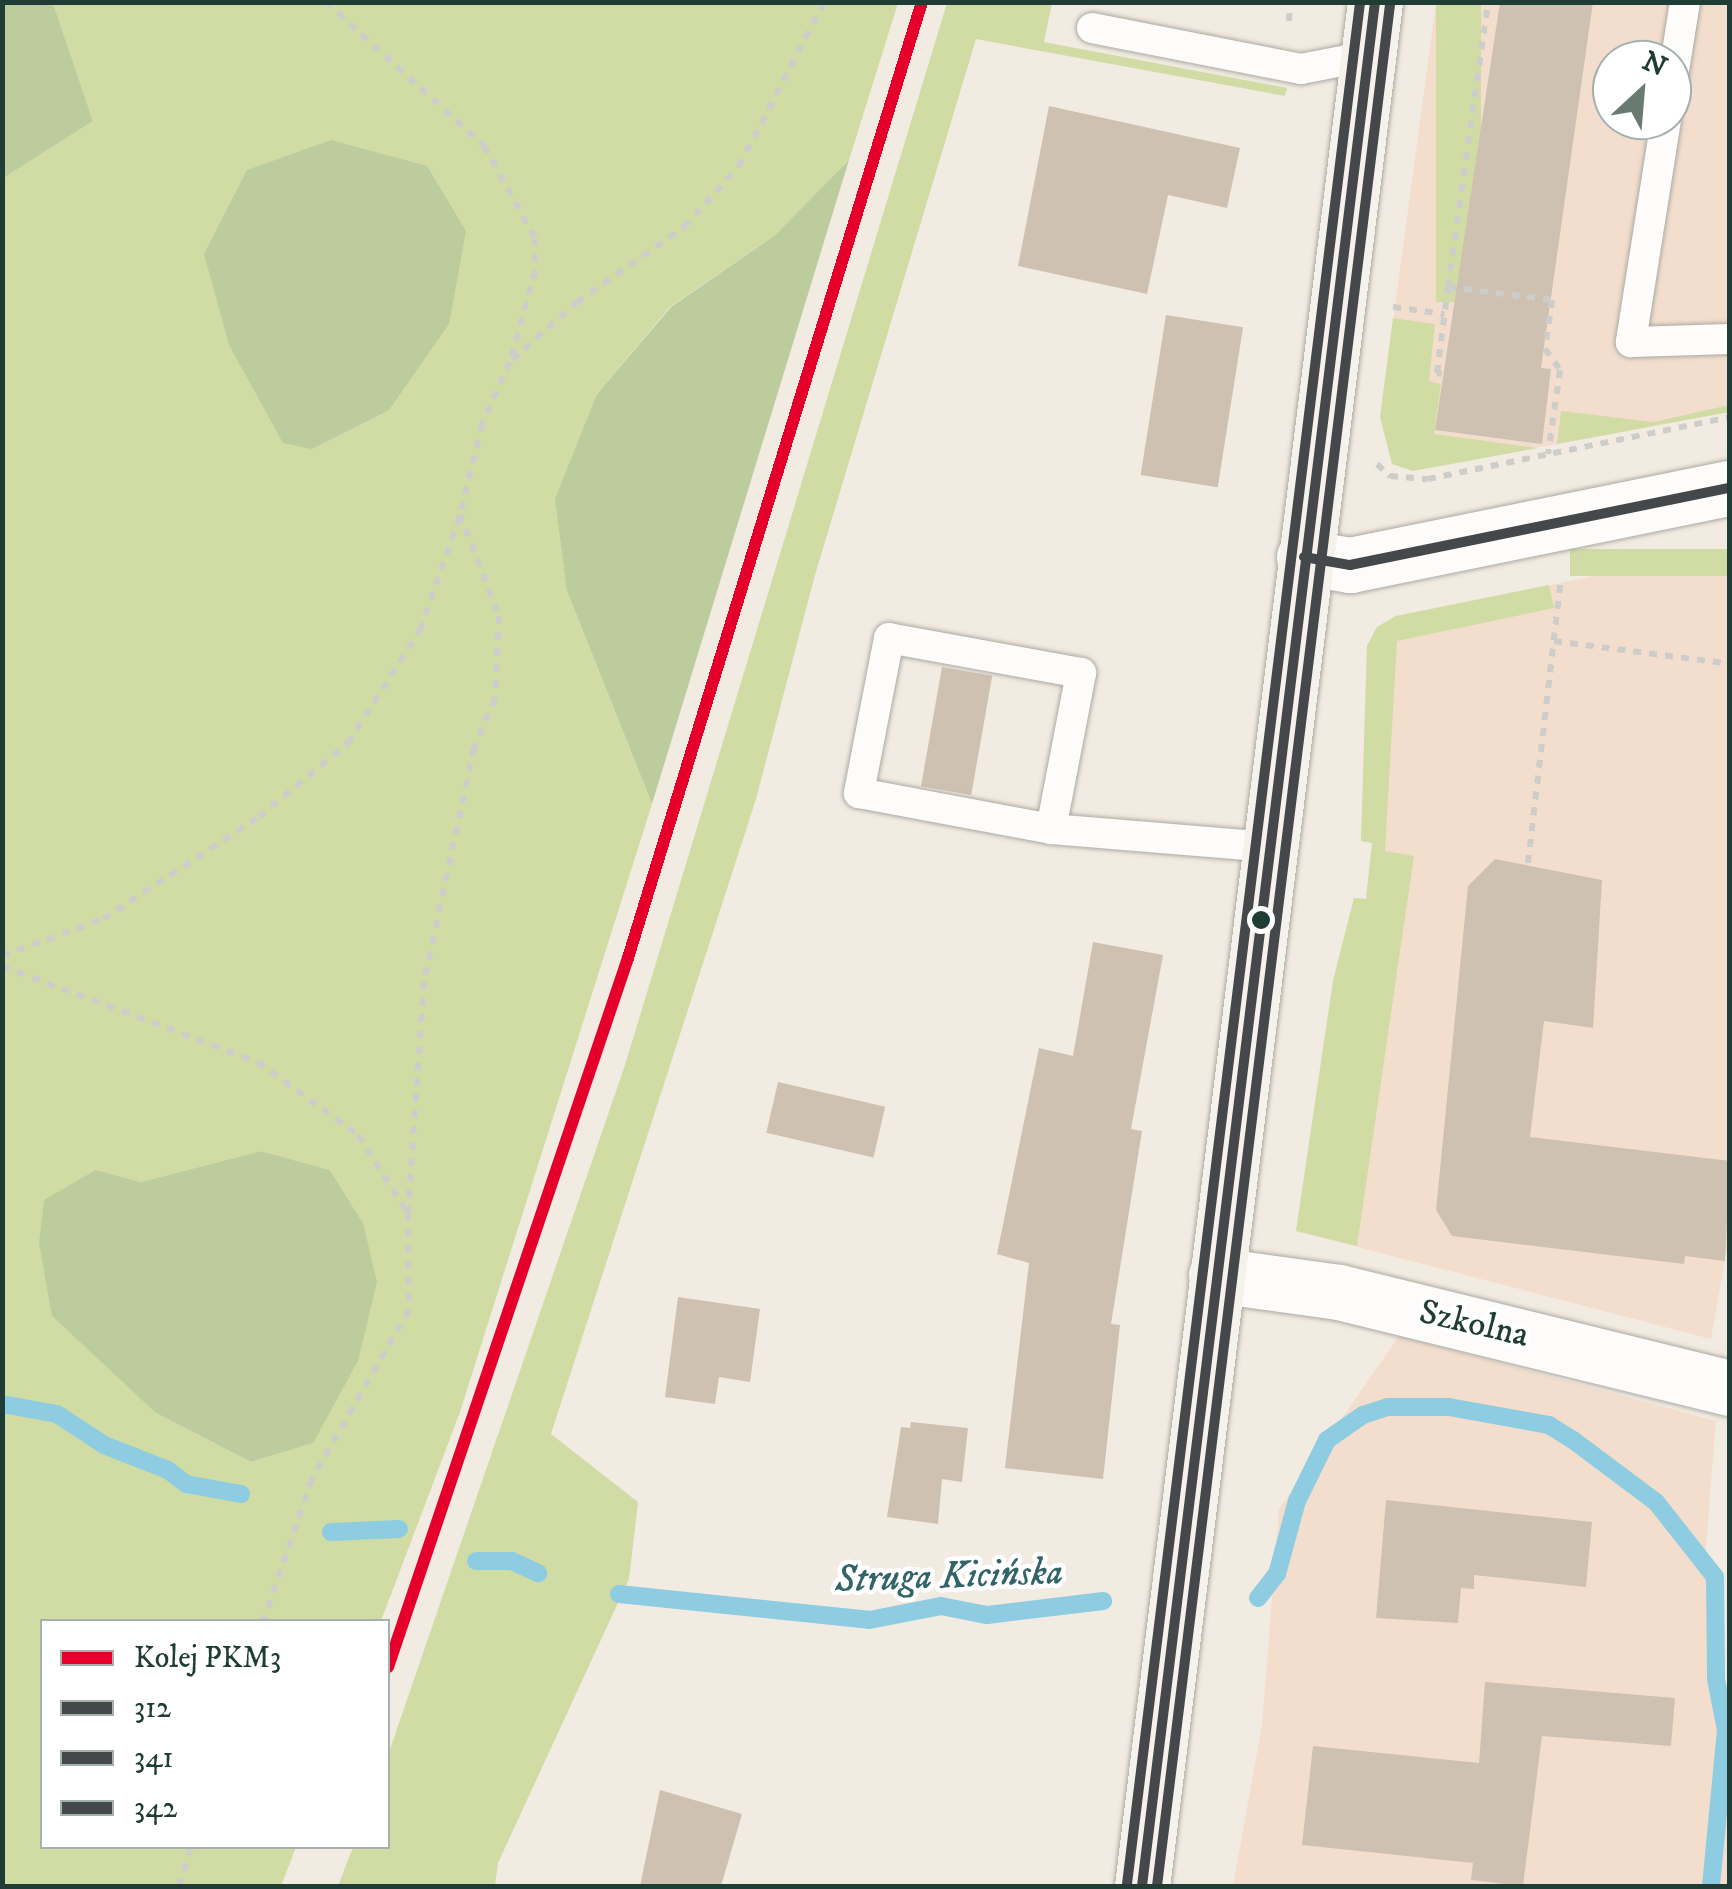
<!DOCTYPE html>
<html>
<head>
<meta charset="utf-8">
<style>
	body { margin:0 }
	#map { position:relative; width:1732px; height:1889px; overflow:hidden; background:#f2ebe1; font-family:"IM FELL DW Pica",serif }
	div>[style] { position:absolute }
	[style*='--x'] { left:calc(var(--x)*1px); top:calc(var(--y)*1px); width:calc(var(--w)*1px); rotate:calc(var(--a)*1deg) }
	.built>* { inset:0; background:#f3dece }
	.green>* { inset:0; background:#d1dca5; transform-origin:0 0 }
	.forest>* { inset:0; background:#bccc9d }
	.stream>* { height:18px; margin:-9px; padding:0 9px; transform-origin:9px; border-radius:9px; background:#8ecce1 }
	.building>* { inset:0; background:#cec1b1; transform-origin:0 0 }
	.path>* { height:6px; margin-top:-3px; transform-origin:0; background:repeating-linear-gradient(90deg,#cdcdca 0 8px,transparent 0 16px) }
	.roads { filter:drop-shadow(0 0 2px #aaaaa3) drop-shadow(0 0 2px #aaaaa3) }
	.service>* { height:30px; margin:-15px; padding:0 15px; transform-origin:15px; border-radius:15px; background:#fdfcfa }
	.minor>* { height:55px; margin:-27.5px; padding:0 27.5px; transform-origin:27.5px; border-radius:27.5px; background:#fdfcfa }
	.tertiary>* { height:55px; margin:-27.5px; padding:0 27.5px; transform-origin:27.5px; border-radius:27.5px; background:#fdfcfa }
	.secondary>* { height:55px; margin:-27.5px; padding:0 27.5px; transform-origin:27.5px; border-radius:27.5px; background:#f5f2ec }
	.bus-1>* { height:10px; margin:-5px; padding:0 5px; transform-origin:5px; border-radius:5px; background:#45484a }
	.bus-2>* { height:10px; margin:-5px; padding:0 5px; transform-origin:5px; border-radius:5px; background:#45484a }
	.bus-3>* { height:10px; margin:-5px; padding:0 5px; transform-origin:5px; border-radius:5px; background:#45484a }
	.rail-1>* { height:12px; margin:-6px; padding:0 6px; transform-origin:6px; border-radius:6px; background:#e4002b }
	.dots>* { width:28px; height:28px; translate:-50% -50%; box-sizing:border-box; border:5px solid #fff; border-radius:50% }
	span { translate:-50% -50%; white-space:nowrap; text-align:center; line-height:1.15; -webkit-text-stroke:9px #fff; paint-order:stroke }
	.street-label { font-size:35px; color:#1f3d34 }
	.water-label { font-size:38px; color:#336468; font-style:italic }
	.frame { position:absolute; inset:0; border:5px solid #1f3d34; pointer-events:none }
	.legend { position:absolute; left:40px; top:1619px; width:350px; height:230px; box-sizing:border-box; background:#fff; border:2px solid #a5b1ae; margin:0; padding:12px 18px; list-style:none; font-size:30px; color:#1f3d34 }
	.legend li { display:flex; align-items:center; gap:20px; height:50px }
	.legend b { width:50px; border:2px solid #a5b1ae }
	.north { position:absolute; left:1592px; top:40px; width:100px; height:100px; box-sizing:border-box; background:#fff; border:2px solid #a5b1ae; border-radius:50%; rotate:26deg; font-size:28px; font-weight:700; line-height:40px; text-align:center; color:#1f3d34 }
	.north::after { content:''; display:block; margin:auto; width:35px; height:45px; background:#697a71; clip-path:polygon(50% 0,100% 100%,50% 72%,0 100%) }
</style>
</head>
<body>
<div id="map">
	<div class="built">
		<i style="clip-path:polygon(evenodd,1436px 3px,1729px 3px,1729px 412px,1440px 466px,1380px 417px,1436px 3px,1612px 60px,1672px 60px,1672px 120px,1612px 120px,1612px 60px)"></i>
		<i style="clip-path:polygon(1729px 549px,1730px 1231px,1711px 1339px,1296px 1231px,1333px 981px,1354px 898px,1366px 899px,1372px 843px,1361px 841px,1367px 646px,1377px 627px,1396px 616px)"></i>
		<i style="clip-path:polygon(1399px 1336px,1716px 1421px,1706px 1547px,1720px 1749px,1729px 1771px,1729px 1886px,1233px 1886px,1262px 1725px,1279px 1509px)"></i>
	</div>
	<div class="green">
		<i style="clip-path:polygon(evenodd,53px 3px,898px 3px,849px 160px,774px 236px,670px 307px,597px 394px,567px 591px,652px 804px,460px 1412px,381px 1621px,42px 1622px,42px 1846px,296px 1847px,281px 1886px,3px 1886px,2px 178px,93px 121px,53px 3px,261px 1151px,330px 1170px,363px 1223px,312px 1443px,251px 1462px,156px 1413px,96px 1170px,141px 1182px,261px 1151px)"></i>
		<i style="clip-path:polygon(947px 3px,1052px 3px,1044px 42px,1287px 88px,1285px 96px,976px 39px,815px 575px,756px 799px,551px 1434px,638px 1502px,629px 1579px,498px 1863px,495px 1886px,338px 1886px,353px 1847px,388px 1846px,388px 1755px,625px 1065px)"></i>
		<i style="left:1436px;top:3px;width:45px;height:299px"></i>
		<i style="clip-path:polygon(1393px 318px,1435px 324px,1429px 381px,1441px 384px,1434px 434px,1538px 448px,1413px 471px,1392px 464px,1380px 417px)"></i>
		<i style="clip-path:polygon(1729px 405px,1729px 412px,1557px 444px,1561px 411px,1654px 422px)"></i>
		<i style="left:1729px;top:549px;width:27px;height:159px;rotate:90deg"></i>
		<i style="clip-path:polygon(1549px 585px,1554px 608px,1397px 641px,1385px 851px,1414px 856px,1357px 1246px,1296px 1231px,1333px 981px,1354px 898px,1366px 899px,1372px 843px,1361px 841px,1367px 646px,1377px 627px,1396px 616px)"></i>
	</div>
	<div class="forest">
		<i style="clip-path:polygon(3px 2px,53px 3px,93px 121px,3px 178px)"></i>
		<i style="clip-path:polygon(331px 140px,427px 166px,466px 231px,449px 324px,389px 410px,312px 449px,283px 443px,229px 345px,204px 254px,247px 170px)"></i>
		<i style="clip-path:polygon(849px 160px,652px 804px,567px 591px,555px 499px,597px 394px,671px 307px,774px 236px)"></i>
		<i style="clip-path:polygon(261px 1151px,330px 1170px,363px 1223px,377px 1282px,358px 1361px,313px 1443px,251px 1462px,156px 1413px,52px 1316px,39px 1243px,44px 1200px,96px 1170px,141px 1182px)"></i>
	</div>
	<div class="stream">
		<i style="--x:2;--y:1404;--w:56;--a:10.3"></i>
		<i style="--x:57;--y:1414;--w:56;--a:33.4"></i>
		<i style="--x:104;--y:1445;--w:69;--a:21.3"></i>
		<i style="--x:168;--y:1470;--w:23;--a:38"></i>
		<i style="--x:186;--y:1484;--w:56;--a:10.3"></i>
		<i style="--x:331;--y:1532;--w:68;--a:-2.5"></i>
		<i style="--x:476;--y:1561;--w:36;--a:0"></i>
		<i style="--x:512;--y:1561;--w:29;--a:25"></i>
		<i style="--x:619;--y:1594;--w:251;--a:5.9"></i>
		<i style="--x:869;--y:1620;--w:73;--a:-11"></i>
		<i style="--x:941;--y:1606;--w:47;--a:11.1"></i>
		<i style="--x:987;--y:1615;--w:117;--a:-6.9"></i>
		<i style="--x:1258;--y:1598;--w:31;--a:-52"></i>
		<i style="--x:1277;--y:1574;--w:76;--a:-74.7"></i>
		<i style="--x:1297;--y:1501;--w:68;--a:-63.8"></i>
		<i style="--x:1327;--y:1440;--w:44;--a:-34.8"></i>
		<i style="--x:1363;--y:1415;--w:26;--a:-18"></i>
		<i style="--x:1388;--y:1407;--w:61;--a:0"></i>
		<i style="--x:1449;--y:1407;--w:102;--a:10.2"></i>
		<i style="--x:1549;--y:1425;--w:28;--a:32"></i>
		<i style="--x:1573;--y:1440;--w:104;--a:36.8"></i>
		<i style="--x:1656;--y:1502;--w:95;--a:51.8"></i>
		<i style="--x:1715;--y:1577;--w:102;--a:89.4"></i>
		<i style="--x:1716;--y:1679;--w:52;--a:78.9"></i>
		<i style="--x:1726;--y:1730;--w:157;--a:95.5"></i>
	</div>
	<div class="building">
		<i style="clip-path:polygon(1500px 2px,1593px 2px,1541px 368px,1551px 369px,1542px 444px,1435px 430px)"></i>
		<i style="clip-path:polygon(1049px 106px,1240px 148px,1227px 208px,1168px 195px,1147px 294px,1018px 266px)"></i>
		<i style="left:1166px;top:315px;width:78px;height:162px;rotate:9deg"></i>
		<i style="left:942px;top:667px;width:51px;height:121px;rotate:10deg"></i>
		<i style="clip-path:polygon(1495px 859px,1602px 880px,1593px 1028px,1544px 1021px,1530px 1137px,1730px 1161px,1725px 1261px,1685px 1256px,1684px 1264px,1452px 1236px,1436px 1210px,1468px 886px)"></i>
		<i style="clip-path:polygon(1093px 942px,1163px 955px,1131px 1129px,1142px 1131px,1111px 1324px,1120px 1325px,1103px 1479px,1005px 1468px,1029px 1263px,997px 1254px,1039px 1048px,1073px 1056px)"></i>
		<i style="left:778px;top:1082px;width:110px;height:52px;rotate:13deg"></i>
		<i style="clip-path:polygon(678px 1297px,760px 1309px,750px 1382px,719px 1377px,715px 1404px,665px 1397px)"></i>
		<i style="clip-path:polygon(911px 1422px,968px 1428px,962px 1482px,942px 1479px,938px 1524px,887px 1517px,901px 1427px,910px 1428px)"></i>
		<i style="clip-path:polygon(1386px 1500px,1592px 1522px,1586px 1587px,1474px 1575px,1474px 1589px,1461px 1588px,1458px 1623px,1376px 1618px)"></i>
		<i style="clip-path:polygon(1485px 1682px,1675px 1698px,1671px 1746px,1542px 1736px,1523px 1886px,1471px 1880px,1473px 1863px,1302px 1845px,1313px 1746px,1479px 1763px)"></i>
		<i style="clip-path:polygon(660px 1790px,742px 1814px,721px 1886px,640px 1886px)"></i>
	</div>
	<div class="path">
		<i style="--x:326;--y:2;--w:214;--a:42.3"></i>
		<i style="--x:484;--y:146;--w:105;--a:61"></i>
		<i style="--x:535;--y:238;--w:33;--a:90"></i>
		<i style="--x:535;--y:271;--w:94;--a:105.4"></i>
		<i style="--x:510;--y:362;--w:68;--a:114.3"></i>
		<i style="--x:482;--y:424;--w:93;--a:103.7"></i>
		<i style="--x:460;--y:514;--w:109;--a:69.1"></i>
		<i style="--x:499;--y:616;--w:83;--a:92.8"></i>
		<i style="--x:495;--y:699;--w:53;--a:113.2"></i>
		<i style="--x:474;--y:748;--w:239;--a:102.1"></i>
		<i style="--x:424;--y:982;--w:232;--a:94"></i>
		<i style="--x:1289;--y:21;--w:19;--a:-87"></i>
		<i style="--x:1448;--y:287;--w:288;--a:-82"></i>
		<i style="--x:1393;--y:307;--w:52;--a:7.7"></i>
		<i style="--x:512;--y:360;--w:87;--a:-41.7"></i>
		<i style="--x:577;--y:302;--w:131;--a:-35"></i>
		<i style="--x:684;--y:227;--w:82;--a:-48"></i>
		<i style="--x:739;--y:166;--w:185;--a:-62.6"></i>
		<i style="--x:1442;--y:374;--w:5;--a:-169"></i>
		<i style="--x:1437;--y:373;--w:87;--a:-82.7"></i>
		<i style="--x:1448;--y:287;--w:105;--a:7.1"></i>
		<i style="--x:1552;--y:300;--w:49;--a:98.1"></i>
		<i style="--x:1545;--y:349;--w:26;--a:54"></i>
		<i style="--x:1560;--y:370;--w:85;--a:98.1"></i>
		<i style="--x:1377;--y:464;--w:18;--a:43"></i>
		<i style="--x:1390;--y:476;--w:38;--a:5"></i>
		<i style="--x:1428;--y:479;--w:308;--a:-11.6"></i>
		<i style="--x:1554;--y:641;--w:177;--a:7.4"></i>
		<i style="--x:1528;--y:863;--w:286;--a:-83.4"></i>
		<i style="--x:2;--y:956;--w:108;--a:-20.1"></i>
		<i style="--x:103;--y:919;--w:186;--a:-33.2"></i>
		<i style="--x:259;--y:817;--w:116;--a:-39.7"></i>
		<i style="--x:348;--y:743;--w:134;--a:-57.5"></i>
		<i style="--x:420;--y:630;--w:122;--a:-70.8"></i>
		<i style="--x:2;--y:966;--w:273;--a:20.6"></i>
		<i style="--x:258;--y:1062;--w:124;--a:36.1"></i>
		<i style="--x:358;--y:1135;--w:93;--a:57.3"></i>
		<i style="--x:408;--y:1213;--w:97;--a:89.4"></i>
		<i style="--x:409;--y:1310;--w:195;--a:119.9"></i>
		<i style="--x:312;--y:1479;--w:151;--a:108.9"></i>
		<i style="--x:179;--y:1886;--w:42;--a:-73.3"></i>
	</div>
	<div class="roads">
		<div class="service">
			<i style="--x:1092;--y:28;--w:213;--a:11.1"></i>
			<i style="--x:1301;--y:69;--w:68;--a:-11"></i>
			<i style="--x:1672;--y:83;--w:82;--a:-80.9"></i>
			<i style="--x:1666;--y:120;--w:225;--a:99"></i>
			<i style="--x:1631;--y:342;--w:99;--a:-1.7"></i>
			<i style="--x:1051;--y:829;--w:159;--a:-79.1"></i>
			<i style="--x:1081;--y:673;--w:195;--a:-169.7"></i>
			<i style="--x:889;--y:638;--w:158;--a:101"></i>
			<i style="--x:859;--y:793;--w:195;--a:10.6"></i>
			<i style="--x:1051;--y:829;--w:218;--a:4.7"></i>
		</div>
		<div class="minor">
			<i style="--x:1304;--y:557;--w:47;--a:9.9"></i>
			<i style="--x:1350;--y:565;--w:388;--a:-11.5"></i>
		</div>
		<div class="tertiary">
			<i style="--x:1216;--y:1275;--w:124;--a:7.9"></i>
			<i style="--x:1339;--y:1292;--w:403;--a:13.8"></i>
		</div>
		<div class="secondary">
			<i style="--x:1142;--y:1886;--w:1898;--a:-82.95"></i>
		</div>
	</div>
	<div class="bus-1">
		<i style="--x:1304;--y:557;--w:47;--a:9.9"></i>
		<i style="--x:1350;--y:565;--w:388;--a:-11.5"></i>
		<i style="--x:1142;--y:1886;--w:1898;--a:-82.95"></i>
	</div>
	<div class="bus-2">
		<i style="--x:1157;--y:1886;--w:1896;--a:-82.94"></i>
	</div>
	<div class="bus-3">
		<i style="--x:1127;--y:1884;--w:1896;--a:-82.94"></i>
	</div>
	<div class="rail-1">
		<i style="--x:388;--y:1667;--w:749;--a:-71.3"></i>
		<i style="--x:628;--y:958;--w:1000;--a:-72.91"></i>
	</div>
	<div class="dots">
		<i style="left:1261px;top:920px;background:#1f3d34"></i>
	</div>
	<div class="street-label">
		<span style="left:1474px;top:1324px;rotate:13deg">Szkolna</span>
	</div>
	<div class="water-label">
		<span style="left:949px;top:1577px;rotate:-2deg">Struga Kicińska</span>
	</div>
	<div class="frame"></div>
	<ul class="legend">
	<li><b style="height:12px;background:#e4002b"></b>Kolej PKM3</li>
	<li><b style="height:12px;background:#45484a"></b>312</li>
	<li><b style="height:12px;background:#45484a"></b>341</li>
	<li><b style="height:12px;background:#45484a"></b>342</li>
	</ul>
	<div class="north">N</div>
</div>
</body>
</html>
